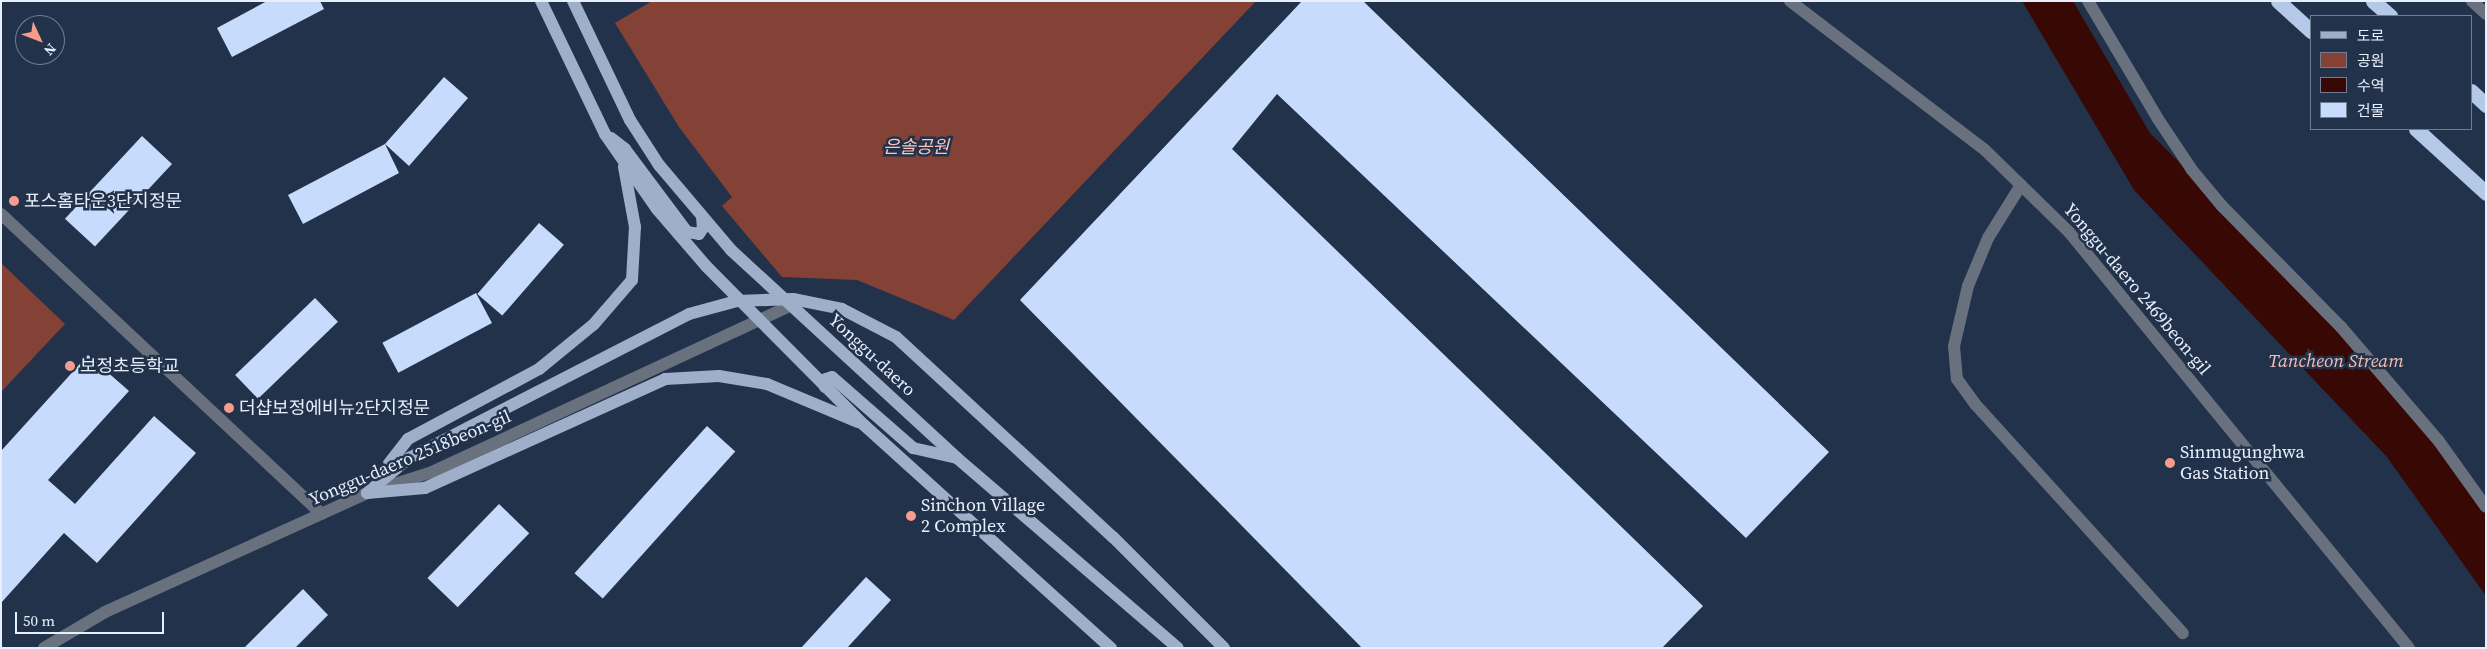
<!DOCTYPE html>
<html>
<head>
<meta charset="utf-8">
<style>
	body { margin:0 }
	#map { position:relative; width:2487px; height:649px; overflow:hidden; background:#23324b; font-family:"Source Serif 4","Noto Sans KR",serif }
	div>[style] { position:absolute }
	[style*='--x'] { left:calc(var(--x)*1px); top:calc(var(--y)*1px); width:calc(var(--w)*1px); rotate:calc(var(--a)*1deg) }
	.green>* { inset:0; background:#844136 }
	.water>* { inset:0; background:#380804 }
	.building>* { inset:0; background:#c7dcfd; transform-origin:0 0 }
	.minor>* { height:12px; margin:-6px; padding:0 6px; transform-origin:6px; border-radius:6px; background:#69717e }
	.major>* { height:12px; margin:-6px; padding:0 6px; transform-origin:6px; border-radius:6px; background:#9fafca }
	.highway>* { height:15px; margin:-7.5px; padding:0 7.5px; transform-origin:7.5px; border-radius:7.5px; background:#b4c8e8 }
	.dots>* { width:14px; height:14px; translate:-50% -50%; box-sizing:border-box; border:2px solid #23324b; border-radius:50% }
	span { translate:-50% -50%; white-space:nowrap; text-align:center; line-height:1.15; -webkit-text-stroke:5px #23324b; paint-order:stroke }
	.park-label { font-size:18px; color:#fbc5bb; font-style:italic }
	.poi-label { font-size:18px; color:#e7effc }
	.left { translate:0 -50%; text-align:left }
	.street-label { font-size:18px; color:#e7effc }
	.water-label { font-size:19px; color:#f2bdb3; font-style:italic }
	.frame { position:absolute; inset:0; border:2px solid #e7effc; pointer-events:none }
	.legend { position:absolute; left:2310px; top:15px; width:162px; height:115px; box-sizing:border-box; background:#23324b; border:1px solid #717e92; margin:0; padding:6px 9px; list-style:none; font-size:15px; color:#e7effc }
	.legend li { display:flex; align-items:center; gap:10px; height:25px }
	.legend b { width:25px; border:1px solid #717e92 }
	.north { position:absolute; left:15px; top:15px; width:50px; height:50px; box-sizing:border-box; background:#23324b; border:1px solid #717e92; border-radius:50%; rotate:133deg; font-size:14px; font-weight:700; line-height:20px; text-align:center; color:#e7effc }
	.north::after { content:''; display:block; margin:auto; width:18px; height:22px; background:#f59d8d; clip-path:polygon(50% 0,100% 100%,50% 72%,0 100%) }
	.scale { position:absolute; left:15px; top:612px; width:149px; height:22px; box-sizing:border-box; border:2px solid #e7effc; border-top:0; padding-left:6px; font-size:15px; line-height:18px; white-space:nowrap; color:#e7effc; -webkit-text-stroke:4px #23324b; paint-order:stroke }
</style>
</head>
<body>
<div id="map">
	<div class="green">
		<i style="clip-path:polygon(652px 1px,1256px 1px,954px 320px,857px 280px,782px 277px,722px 206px,732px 197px,679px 127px,615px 23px)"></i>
		<i style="clip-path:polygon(1px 263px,65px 324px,1px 392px)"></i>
	</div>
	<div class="water">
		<i style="clip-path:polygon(2022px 1px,2073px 1px,2150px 133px,2359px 343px,2486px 507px,2486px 596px,2387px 457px,2134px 190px)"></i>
	</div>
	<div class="building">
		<i style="clip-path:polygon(267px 1px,320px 1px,324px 9px,232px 57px,217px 28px)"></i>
		<i style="clip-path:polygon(1302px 1px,1363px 1px,1829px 452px,1746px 538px,1277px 94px,1232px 149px,1703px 606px,1662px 648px,1362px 648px,1020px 300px)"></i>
		<i style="clip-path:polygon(444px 77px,468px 98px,409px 166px,385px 144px,399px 173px,303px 224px,288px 195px,385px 144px)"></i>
		<i style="left:142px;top:136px;width:41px;height:113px;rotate:43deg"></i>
		<i style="left:539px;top:223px;width:33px;height:94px;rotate:41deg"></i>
		<i style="left:476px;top:293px;width:34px;height:106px;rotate:62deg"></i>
		<i style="left:315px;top:298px;width:33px;height:111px;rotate:46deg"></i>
		<i style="clip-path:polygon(88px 355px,129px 391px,48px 480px,75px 504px,154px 416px,196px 453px,97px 563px,64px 533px,1px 603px,1px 451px)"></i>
		<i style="left:707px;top:426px;width:38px;height:198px;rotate:42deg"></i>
		<i style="left:499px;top:504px;width:42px;height:103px;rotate:44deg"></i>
		<i style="clip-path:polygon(866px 577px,891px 600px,847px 648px,801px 648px)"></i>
		<i style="clip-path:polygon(303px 589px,328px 615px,295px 648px,244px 648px)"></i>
	</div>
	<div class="minor">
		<i style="--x:1790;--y:1;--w:245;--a:37.4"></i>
		<i style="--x:1985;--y:150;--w:117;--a:44.3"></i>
		<i style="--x:2069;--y:232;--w:537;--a:50.74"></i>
		<i style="--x:2088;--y:1;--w:137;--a:59.3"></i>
		<i style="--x:2158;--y:119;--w:61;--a:56.3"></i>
		<i style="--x:2192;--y:170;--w:47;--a:50.2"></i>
		<i style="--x:2222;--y:206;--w:170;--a:45.5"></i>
		<i style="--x:2341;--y:327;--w:149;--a:49.4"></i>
		<i style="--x:2438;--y:440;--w:82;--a:54.4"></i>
		<i style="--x:2472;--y:1;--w:19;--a:43"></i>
		<i style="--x:2021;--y:185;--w:62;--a:121.9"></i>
		<i style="--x:1988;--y:238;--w:52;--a:112.6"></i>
		<i style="--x:1968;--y:286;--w:62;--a:103.1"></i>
		<i style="--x:1954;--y:346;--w:33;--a:85"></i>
		<i style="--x:1957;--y:379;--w:32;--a:54"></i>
		<i style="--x:1976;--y:405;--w:308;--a:47.8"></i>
		<i style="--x:1;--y:214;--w:439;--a:43.1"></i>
		<i style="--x:44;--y:648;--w:71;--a:-30.5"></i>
		<i style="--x:105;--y:612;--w:288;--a:-24.4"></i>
		<i style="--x:367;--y:493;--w:68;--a:-17.9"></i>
		<i style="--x:432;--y:472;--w:397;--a:-24.9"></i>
	</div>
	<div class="major">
		<i style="--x:541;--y:1;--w:148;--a:64.3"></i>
		<i style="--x:605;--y:134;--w:91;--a:55.3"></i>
		<i style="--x:657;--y:209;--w:75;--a:49.3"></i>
		<i style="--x:706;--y:266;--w:224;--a:45.2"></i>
		<i style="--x:864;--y:425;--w:333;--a:42.1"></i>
		<i style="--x:573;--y:1;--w:132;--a:64.4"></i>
		<i style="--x:630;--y:120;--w:54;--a:57.2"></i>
		<i style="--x:659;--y:165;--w:111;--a:49.7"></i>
		<i style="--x:731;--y:250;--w:307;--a:42.6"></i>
		<i style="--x:957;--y:458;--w:291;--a:40.7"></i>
		<i style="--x:611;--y:138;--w:18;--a:38"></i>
		<i style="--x:625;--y:149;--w:104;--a:53.2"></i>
		<i style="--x:687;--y:232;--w:12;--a:9"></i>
		<i style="--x:699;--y:234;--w:7;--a:-56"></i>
		<i style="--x:703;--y:228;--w:12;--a:-95"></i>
		<i style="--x:825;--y:387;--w:8;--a:-83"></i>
		<i style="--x:826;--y:379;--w:6;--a:-18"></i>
		<i style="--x:832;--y:377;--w:108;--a:41.2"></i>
		<i style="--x:913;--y:448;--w:45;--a:12.8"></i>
		<i style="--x:380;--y:475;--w:46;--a:-52.1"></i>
		<i style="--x:408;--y:439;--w:149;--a:-28.1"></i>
		<i style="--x:539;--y:369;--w:71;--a:-39.3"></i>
		<i style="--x:594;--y:324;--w:58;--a:-49.2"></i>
		<i style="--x:632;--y:280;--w:53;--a:-86.8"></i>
		<i style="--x:635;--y:227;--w:61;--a:-100.4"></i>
		<i style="--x:367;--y:493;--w:55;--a:-39.8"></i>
		<i style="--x:409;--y:458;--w:315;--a:-27.2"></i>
		<i style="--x:689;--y:314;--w:50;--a:-15.2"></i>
		<i style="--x:737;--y:301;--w:56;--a:-2"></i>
		<i style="--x:793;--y:299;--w:50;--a:11.5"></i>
		<i style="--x:842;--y:309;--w:61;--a:27.4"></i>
		<i style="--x:896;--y:337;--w:295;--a:42.7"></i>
		<i style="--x:1113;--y:537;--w:157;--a:45"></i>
		<i style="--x:367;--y:493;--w:58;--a:-4.9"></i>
		<i style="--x:425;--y:488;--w:264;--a:-24.4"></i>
		<i style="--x:665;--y:379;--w:54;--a:-3.2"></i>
		<i style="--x:719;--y:376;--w:49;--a:9.5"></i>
		<i style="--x:767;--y:384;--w:99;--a:22.7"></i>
	</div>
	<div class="highway">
		<i style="--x:2278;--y:1;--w:45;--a:42.3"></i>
		<i style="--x:2373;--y:1;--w:23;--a:41"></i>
		<i style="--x:2471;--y:91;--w:21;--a:43"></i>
		<i style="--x:2416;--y:129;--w:95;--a:42.4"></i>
	</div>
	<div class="dots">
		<i style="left:14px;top:201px;background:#f59d8d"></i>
		<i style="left:70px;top:366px;background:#f59d8d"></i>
		<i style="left:229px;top:408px;background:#f59d8d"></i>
		<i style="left:2170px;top:463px;background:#f59d8d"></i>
		<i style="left:911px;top:516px;background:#f59d8d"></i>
	</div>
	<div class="park-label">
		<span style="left:916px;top:147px">은솔공원</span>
	</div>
	<div class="poi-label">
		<span class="left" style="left:24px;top:201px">포스홈타운3단지정문</span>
		<span class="left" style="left:80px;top:366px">보정초등학교</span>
		<span class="left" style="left:239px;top:408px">더샵보정에비뉴2단지정문</span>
		<span class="left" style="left:2180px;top:463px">Sinmugunghwa<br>Gas Station</span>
		<span class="left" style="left:921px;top:516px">Sinchon Village<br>2 Complex</span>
	</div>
	<div class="street-label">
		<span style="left:2137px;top:289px;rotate:50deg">Yonggu-daero 2469beon-gil</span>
		<span style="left:872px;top:355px;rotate:43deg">Yonggu-daero</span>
		<span style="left:410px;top:458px;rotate:-23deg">Yonggu-daero 2518beon-gil</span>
	</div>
	<div class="water-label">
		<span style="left:2336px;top:361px">Tancheon Stream</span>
	</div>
	<div class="frame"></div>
	<ul class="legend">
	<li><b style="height:6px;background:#9fafca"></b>도로</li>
	<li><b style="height:14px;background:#844136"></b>공원</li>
	<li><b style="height:14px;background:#380804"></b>수역</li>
	<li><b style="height:14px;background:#c7dcfd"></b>건물</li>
	</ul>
	<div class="north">N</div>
	<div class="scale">50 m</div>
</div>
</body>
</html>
